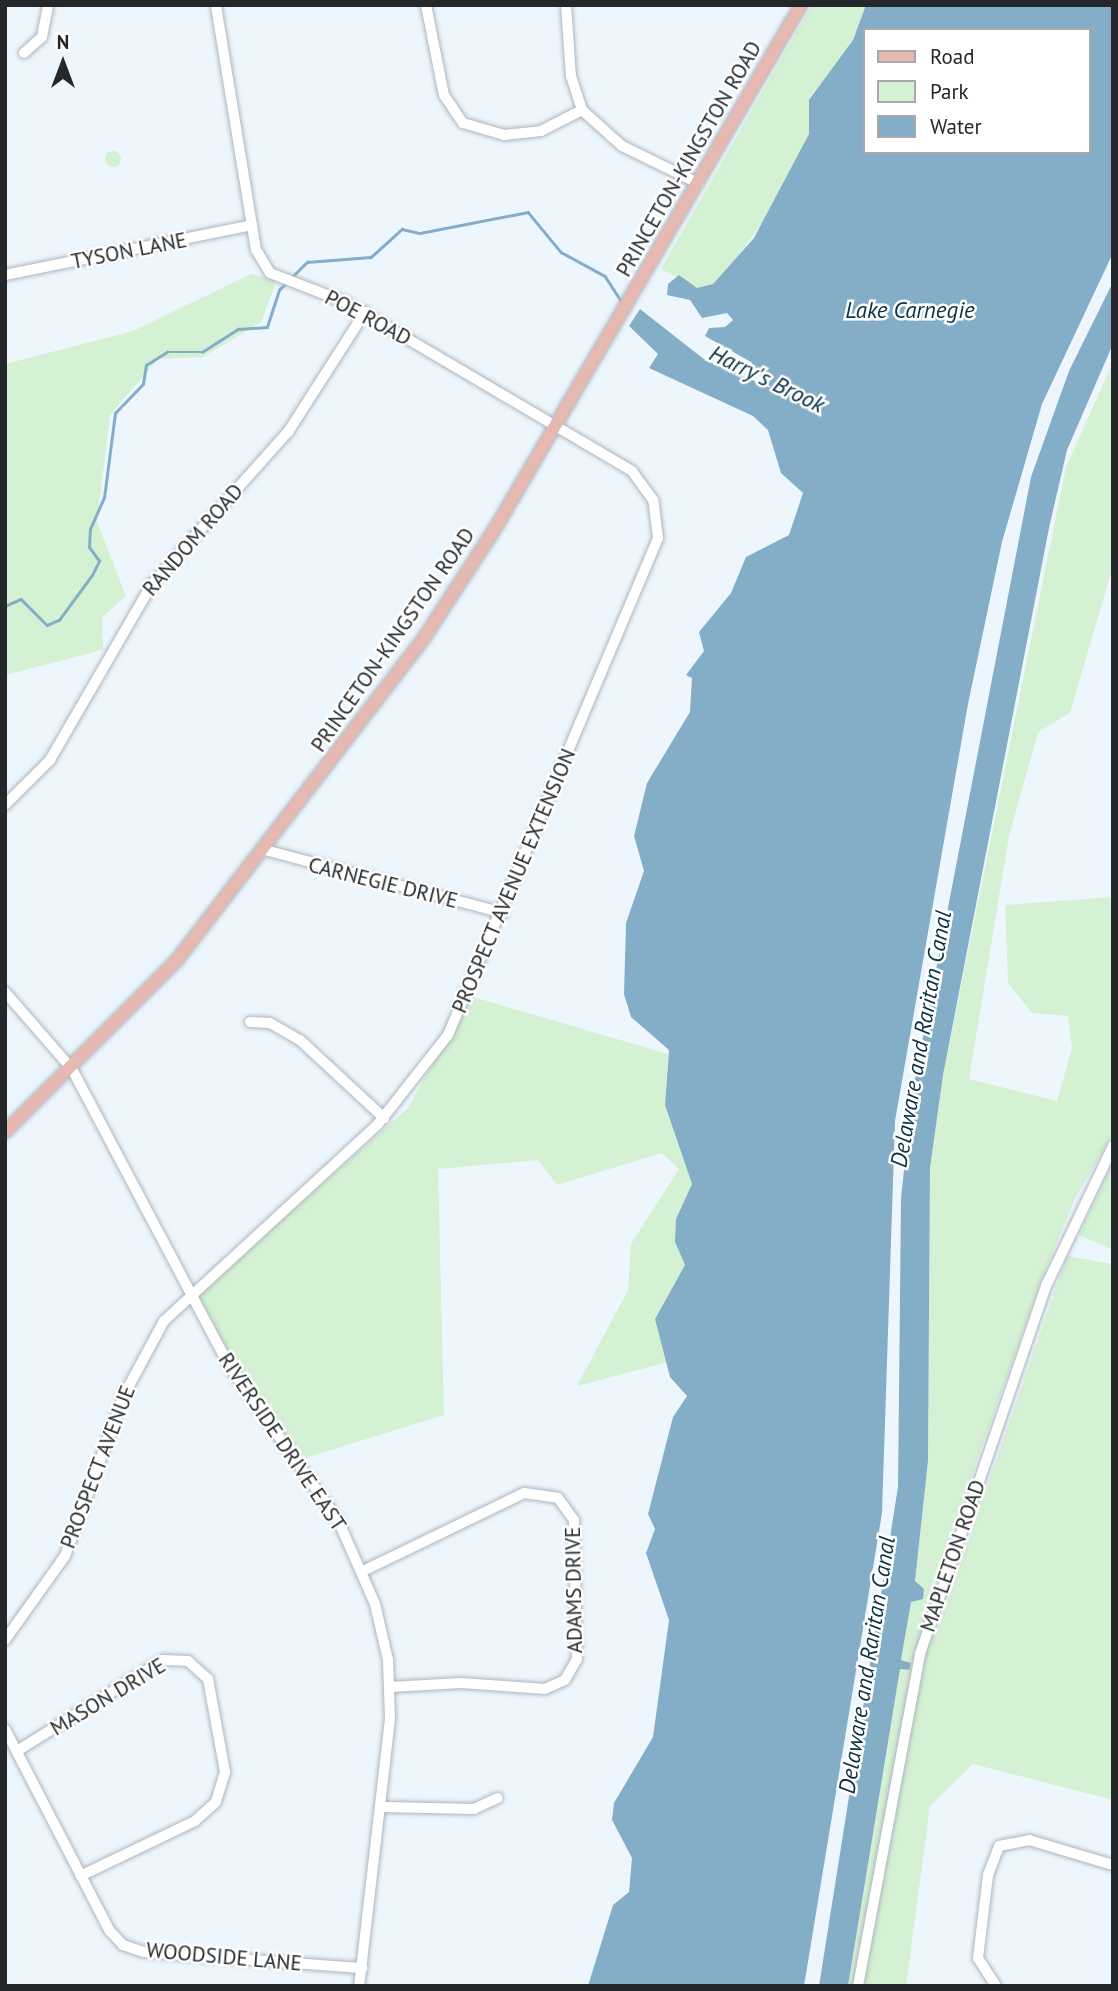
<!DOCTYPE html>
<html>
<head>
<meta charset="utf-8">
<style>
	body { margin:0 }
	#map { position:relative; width:1118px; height:1991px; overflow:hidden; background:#eef6fd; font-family:"PT Sans",sans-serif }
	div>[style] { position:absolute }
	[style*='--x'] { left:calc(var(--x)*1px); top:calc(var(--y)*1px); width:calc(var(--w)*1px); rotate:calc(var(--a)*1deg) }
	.green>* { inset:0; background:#d4f1d3 }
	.round { border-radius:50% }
	.water>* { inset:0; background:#84aec8 }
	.stream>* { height:2.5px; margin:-1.25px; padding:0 1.25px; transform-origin:1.25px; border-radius:1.25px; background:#84aec8 }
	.roads { filter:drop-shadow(0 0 2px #adb6be) drop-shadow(0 0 2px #adb6be) }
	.minor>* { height:10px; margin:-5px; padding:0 5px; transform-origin:5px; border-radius:5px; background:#fff }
	.major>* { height:12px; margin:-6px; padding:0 6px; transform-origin:6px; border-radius:6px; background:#e5b9b2 }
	span { translate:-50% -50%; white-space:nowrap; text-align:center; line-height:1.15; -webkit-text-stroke:5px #fff; paint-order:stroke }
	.street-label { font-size:21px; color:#24282b }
	.water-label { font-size:23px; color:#0b3043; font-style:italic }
	.frame { position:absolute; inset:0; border:7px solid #24282b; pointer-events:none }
	.legend { position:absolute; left:863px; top:28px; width:228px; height:126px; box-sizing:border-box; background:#fff; border:2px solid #a7a9aa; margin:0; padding:9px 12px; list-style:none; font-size:21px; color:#24282b }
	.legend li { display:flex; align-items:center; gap:14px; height:35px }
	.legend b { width:35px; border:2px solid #a7a9aa }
	.north { position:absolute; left:28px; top:28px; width:70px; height:70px; -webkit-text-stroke:5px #fff; paint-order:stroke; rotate:0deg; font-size:19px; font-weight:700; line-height:28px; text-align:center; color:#24282b }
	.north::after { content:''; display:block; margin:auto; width:24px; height:32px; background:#24282b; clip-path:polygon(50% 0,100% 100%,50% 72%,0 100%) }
</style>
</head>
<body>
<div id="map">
	<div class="green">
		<i style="clip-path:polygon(812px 5px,866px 5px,853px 40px,810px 100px,809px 134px,768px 215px,732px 264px,713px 284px,697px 288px,661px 269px)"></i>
		<i class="round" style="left:105px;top:151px;width:16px;height:16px"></i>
		<i style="clip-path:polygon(251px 274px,277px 280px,261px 322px,203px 357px,158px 359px,110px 415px,97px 522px,126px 596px,102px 617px,103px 650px,5px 675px,5px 364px,133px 331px)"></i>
		<i style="clip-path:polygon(1113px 362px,1113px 566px,1070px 713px,1038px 732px,1009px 836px,969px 1079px,1057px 1101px,1072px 1048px,1068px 1016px,1032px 1013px,1008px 983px,1005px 905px,1113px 897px,1113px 1134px,1075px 1198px,1043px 1276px,922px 1614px,938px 1629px,1067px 1256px,1113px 1264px,1113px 1800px,973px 1764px,930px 1806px,906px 1986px,848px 1986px,900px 1669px,909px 1670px,901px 1661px,911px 1601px,922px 1599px,915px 1582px,928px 1461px,930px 1168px,943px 1075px,1066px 467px)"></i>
		<i style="clip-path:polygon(470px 996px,668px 1054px,665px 1105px,692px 1184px,676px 1219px,675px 1242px,685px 1265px,655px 1318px,669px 1362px,577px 1386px,628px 1290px,631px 1244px,679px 1169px,662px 1153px,557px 1185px,538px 1160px,438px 1169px,444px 1415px,292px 1462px,197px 1295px,408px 1108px)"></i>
		<i style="clip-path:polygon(1113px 1161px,1113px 1250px,1079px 1235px)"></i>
	</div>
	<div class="water">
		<i style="clip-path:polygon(evenodd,866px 5px,1113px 5px,1113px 253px,1042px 404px,1002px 542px,968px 704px,895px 1121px,882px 1513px,804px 1986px,588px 1986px,613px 1905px,629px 1892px,632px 1858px,612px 1820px,614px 1803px,653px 1737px,669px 1620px,646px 1553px,655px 1529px,648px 1514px,673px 1417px,687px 1396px,670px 1377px,655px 1319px,685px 1265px,675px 1242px,676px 1219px,692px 1184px,665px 1105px,669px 1050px,631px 1017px,624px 994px,626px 923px,644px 871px,634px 836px,647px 783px,690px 712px,692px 678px,686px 675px,704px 651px,699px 632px,731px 593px,746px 557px,789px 535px,803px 493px,781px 473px,768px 430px,753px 416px,649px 368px,658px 354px,629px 326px,640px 309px,705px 360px,771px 388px,751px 362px,705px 336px,709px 328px,725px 327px,733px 320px,727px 313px,702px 318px,690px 300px,667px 295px,668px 284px,679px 275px,697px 288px,713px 284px,754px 238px,809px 134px,809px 100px,853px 40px,866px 5px,864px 30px,1088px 30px,1088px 152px,864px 152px,864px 30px)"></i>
		<i style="clip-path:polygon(1113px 282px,1113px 344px,1067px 450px,1049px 528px,943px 1075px,930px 1168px,928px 1461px,915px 1581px,924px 1589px,923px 1599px,911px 1602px,901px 1660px,911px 1663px,910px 1670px,900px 1669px,848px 1986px,819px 1986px,898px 1487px,901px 1198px,913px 1089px,1031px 477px,1069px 371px)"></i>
	</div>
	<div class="stream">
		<i style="--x:5;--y:606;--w:17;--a:-24"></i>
		<i style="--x:21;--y:599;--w:37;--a:45"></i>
		<i style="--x:47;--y:625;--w:13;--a:-23"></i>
		<i style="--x:59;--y:620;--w:56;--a:-53.7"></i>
		<i style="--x:92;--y:575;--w:16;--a:-63"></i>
		<i style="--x:99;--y:561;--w:17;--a:-126"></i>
		<i style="--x:89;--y:547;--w:18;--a:-87"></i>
		<i style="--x:90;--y:529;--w:34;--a:-66"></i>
		<i style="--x:104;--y:498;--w:86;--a:-82.6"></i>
		<i style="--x:115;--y:413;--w:40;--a:-46"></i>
		<i style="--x:143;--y:384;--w:19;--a:-81"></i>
		<i style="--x:146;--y:365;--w:25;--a:-32"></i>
		<i style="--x:167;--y:352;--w:35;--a:0"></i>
		<i style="--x:202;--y:352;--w:43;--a:-32.6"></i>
		<i style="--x:238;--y:329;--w:29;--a:-4"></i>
		<i style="--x:267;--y:327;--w:39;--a:-72"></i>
		<i style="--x:279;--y:290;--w:40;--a:-45"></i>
		<i style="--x:307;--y:262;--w:64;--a:-4.5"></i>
		<i style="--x:371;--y:257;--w:42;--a:-42.1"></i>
		<i style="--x:402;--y:229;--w:18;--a:13"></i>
		<i style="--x:420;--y:233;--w:110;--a:-11"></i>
		<i style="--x:528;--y:212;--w:52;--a:50.5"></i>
		<i style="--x:561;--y:252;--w:50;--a:28.6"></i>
		<i style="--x:605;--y:276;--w:31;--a:57"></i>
	</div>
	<div class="roads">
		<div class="minor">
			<i style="--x:426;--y:5;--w:92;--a:78.7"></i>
			<i style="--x:444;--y:95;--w:34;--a:56"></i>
			<i style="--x:463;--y:123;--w:43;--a:16.3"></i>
			<i style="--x:504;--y:135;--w:37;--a:-6"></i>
			<i style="--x:541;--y:131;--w:46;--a:-27.1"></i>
			<i style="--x:566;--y:5;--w:71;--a:86"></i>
			<i style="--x:571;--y:76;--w:36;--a:72"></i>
			<i style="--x:582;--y:110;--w:54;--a:42"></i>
			<i style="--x:622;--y:146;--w:85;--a:26"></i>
			<i style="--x:24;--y:53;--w:24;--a:-42"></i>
			<i style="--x:42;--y:37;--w:33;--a:-79"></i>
			<i style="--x:5;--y:275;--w:252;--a:-11.4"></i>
			<i style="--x:5;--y:805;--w:64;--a:-45"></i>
			<i style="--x:50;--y:760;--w:203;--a:-59.9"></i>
			<i style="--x:152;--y:584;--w:204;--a:-48.2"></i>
			<i style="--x:288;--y:432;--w:143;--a:-57.3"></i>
			<i style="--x:265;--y:850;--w:246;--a:14.8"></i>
			<i style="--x:5;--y:992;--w:102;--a:49"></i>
			<i style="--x:72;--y:1069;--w:336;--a:62.1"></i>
			<i style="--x:229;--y:1366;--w:189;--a:54.7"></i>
			<i style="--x:338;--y:1520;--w:92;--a:66.2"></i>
			<i style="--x:375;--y:1604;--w:57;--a:76.9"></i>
			<i style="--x:388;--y:1660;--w:59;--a:88.1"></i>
			<i style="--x:390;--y:1719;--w:269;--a:96.6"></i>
			<i style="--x:250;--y:1022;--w:20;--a:3"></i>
			<i style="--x:270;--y:1023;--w:34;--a:30"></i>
			<i style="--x:300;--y:1040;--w:115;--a:42.9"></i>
			<i style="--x:363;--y:1571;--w:179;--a:-25.8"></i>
			<i style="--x:524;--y:1493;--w:34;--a:8"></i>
			<i style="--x:558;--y:1498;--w:27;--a:54"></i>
			<i style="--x:574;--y:1520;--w:139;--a:88.8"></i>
			<i style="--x:577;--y:1659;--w:24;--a:120"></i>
			<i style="--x:565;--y:1680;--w:22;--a:156"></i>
			<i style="--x:545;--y:1689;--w:84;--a:-175.9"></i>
			<i style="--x:461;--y:1683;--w:71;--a:176.8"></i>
			<i style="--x:5;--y:1640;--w:103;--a:-54.5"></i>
			<i style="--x:65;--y:1556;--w:171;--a:-69.9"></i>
			<i style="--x:124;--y:1395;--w:84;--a:-61.6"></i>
			<i style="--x:164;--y:1321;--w:291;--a:-42.6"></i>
			<i style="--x:378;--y:1124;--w:113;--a:-51.8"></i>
			<i style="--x:448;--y:1035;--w:540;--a:-67.09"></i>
			<i style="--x:658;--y:538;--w:38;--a:-97"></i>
			<i style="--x:653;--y:500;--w:36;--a:-126"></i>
			<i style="--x:632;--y:471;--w:333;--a:-149.5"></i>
			<i style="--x:345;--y:302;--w:80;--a:-158.9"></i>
			<i style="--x:270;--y:273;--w:27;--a:-121"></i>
			<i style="--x:256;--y:250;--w:248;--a:-99.3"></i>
			<i style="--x:5;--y:1729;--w:226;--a:62.6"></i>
			<i style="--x:109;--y:1930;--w:21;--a:47"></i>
			<i style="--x:123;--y:1945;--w:21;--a:19"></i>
			<i style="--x:143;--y:1952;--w:220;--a:4.2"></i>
			<i style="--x:17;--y:1751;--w:172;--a:-31.9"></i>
			<i style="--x:163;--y:1660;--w:25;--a:2"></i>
			<i style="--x:188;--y:1661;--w:27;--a:42"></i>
			<i style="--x:208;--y:1679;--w:95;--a:79.6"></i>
			<i style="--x:225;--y:1772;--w:31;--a:107"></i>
			<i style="--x:216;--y:1802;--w:28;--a:138"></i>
			<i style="--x:195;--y:1821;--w:127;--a:154.4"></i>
			<i style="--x:384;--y:1807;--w:90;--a:1.3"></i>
			<i style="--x:474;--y:1809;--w:26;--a:-25"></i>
			<i style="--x:858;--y:1986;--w:338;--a:-79.4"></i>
			<i style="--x:920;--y:1654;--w:391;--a:-71.1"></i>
			<i style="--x:1047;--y:1284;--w:153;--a:-64.4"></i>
			<i style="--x:996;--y:1986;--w:33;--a:-123"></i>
			<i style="--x:978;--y:1958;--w:84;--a:-83.1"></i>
			<i style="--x:988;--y:1875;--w:31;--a:-69"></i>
			<i style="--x:999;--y:1846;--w:31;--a:-11"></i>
			<i style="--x:1029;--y:1840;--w:88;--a:16.6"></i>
		</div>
		<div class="major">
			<i style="--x:5;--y:1132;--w:243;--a:-45"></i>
			<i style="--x:177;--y:960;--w:406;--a:-52.5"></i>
			<i style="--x:424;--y:638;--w:132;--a:-57"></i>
			<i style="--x:496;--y:527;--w:605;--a:-59.7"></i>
		</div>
	</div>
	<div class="street-label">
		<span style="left:689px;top:159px;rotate:-60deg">PRINCETON-KINGSTON ROAD</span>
		<span style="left:129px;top:251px;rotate:-11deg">TYSON LANE</span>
		<span style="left:368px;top:318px;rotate:28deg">POE ROAD</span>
		<span style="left:193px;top:540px;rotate:-49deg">RANDOM ROAD</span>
		<span style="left:393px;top:640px;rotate:-55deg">PRINCETON-KINGSTON ROAD</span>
		<span style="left:514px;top:881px;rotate:-67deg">PROSPECT AVENUE EXTENSION</span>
		<span style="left:383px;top:883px;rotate:14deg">CARNEGIE DRIVE</span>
		<span style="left:282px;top:1442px;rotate:56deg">RIVERSIDE DRIVE EAST</span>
		<span style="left:98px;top:1467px;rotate:-69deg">PROSPECT AVENUE</span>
		<span style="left:953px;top:1556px;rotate:-71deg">MAPLETON ROAD</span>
		<span style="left:574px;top:1590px;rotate:-91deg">ADAMS DRIVE</span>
		<span style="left:108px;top:1697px;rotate:-31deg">MASON DRIVE</span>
		<span style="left:224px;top:1957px;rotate:5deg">WOODSIDE LANE</span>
	</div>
	<div class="water-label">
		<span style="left:910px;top:310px">Lake Carnegie</span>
		<span style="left:767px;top:379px;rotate:26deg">Harry's Brook</span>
		<span style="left:921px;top:1039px;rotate:-80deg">Delaware and Raritan Canal</span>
		<span style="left:867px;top:1665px;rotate:-81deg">Delaware and Raritan Canal</span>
	</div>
	<div class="frame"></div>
	<ul class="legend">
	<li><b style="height:9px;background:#e5b9b2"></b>Road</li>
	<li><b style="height:19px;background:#d4f1d3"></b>Park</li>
	<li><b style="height:19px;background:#84aec8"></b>Water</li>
	</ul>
	<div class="north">N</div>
</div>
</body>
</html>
